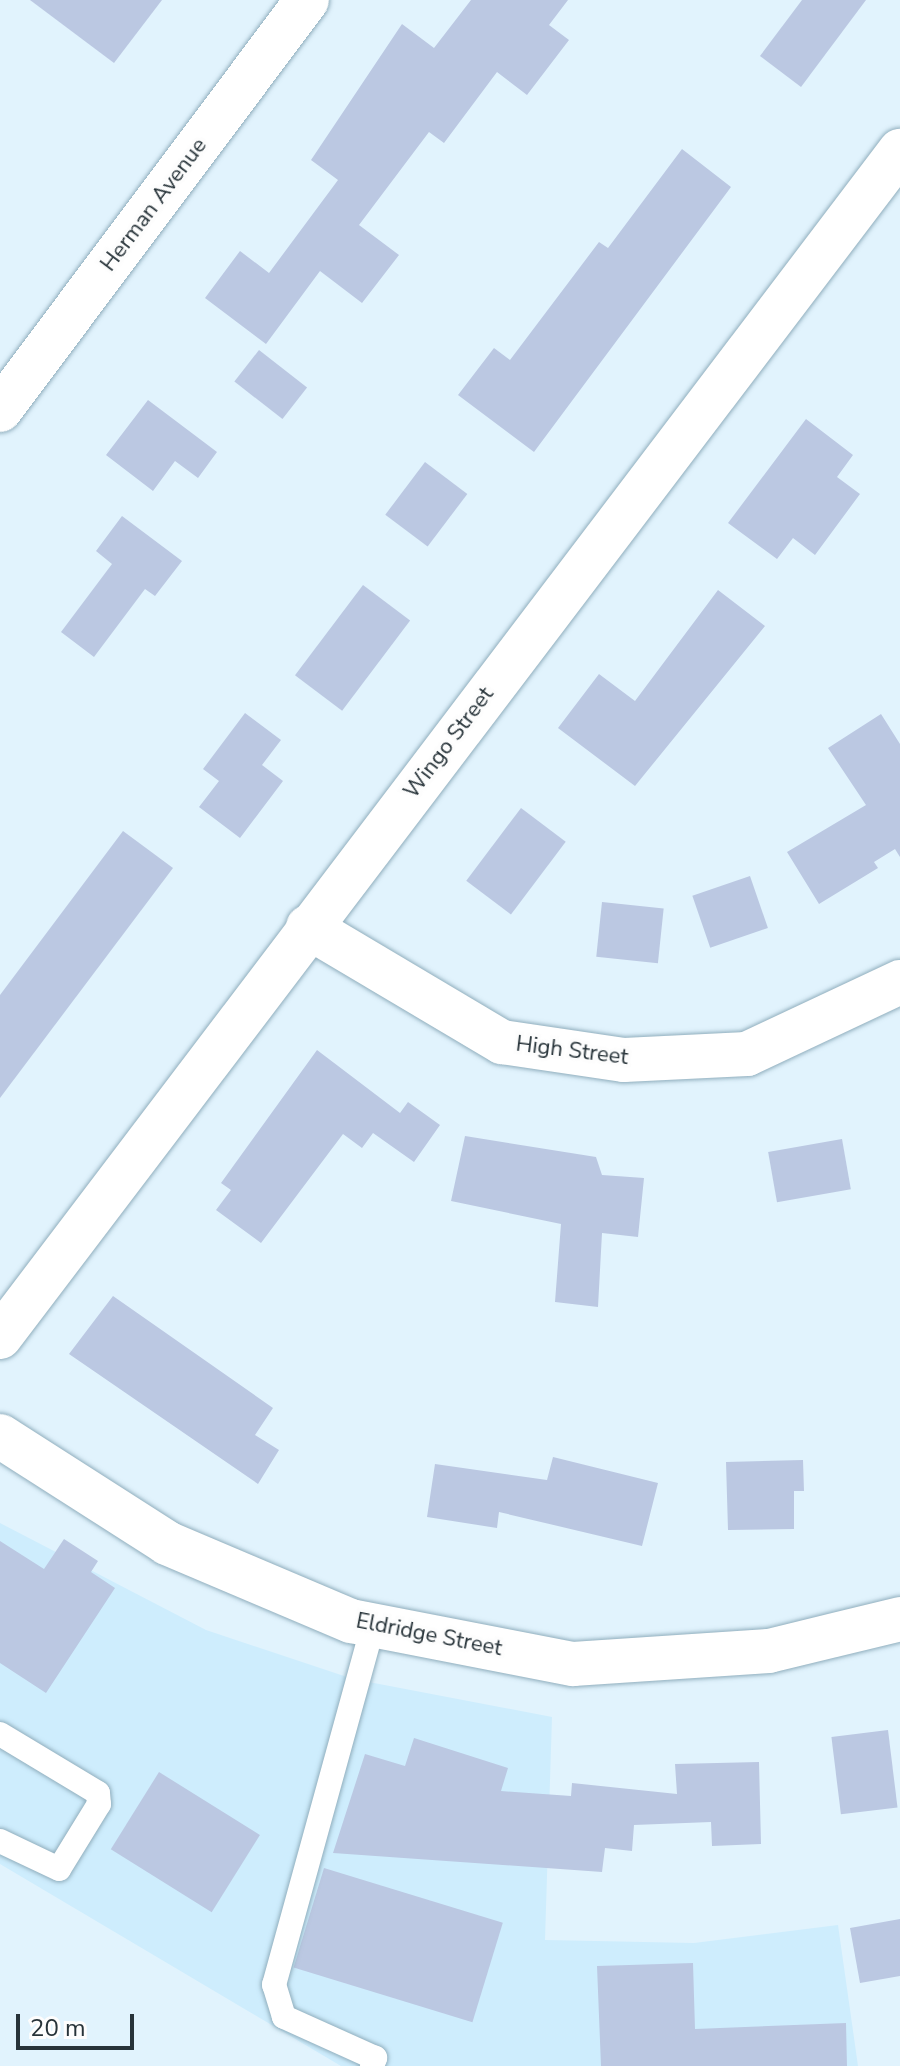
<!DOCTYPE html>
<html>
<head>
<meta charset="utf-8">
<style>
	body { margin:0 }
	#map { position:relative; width:900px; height:2066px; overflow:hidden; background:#e1f3fd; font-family:"Nunito Sans",sans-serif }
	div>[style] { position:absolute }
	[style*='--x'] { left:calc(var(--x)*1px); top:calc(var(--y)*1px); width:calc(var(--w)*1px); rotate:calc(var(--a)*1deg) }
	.built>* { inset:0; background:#ceedfd }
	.building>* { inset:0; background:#bbc8e2; transform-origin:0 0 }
	.roads { filter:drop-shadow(0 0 2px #90aebd) drop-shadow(0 0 2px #90aebd) }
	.service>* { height:24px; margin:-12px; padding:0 12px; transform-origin:12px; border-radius:12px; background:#fff }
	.minor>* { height:44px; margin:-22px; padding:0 22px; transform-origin:22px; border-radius:22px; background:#fff }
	span { translate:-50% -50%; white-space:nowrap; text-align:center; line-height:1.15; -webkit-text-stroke:7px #fdfdfd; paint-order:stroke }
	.street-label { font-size:22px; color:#273339 }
	.scale { position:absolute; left:16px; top:2014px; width:118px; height:36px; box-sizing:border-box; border:4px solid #273339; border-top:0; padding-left:10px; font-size:24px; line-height:28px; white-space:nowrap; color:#273339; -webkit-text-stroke:6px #fdfdfd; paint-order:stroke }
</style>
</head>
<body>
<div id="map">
	<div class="built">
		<i style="clip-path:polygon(0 1523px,206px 1630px,353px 1679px,552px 1717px,545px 1940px,694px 1943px,838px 1925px,858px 2066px,341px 2066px,0 1864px)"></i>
	</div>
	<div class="building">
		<i style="clip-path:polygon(30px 0,162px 0,114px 63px)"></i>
		<i style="clip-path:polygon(471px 0,568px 0,549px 25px,569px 40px,527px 95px,497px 72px,444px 143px,429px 132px,359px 225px,399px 255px,362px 303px,320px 271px,266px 344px,205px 298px,240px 251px,269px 273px,338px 180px,311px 160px,402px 24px,434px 48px)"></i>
		<i style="clip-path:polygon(802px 0,866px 0,801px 87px,760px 56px)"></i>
		<i style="clip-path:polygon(682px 149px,731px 187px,534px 452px,458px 395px,494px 348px,510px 360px,599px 242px,608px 248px)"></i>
		<i style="left:259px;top:350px;width:61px;height:40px;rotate:38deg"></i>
		<i style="clip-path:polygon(148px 400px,217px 452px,198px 478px,175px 461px,153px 491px,106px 455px)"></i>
		<i style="clip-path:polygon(806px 419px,853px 455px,837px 477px,860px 494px,815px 555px,793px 538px,777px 559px,728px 523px)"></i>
		<i style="left:425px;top:462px;width:53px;height:66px;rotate:37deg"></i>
		<i style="clip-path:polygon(122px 516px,182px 561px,155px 596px,145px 589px,94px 657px,61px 632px,112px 564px,96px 551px)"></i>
		<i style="left:363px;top:585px;width:59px;height:113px;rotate:37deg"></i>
		<i style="clip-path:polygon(718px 590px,765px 626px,635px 786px,558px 728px,599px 674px,635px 701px)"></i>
		<i style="clip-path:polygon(245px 713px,281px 740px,262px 765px,283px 781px,240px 838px,199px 807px,219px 781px,203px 769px)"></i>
		<i style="clip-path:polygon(881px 714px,900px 744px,900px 857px,895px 849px,874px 862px,878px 868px,819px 904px,787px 852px,866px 805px,828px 748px)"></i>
		<i style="left:521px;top:808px;width:56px;height:91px;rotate:37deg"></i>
		<i style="clip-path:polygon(123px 831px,173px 868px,0 1098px,0 995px)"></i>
		<i style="left:750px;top:876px;width:55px;height:61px;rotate:71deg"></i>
		<i style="left:602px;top:902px;width:62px;height:55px;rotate:6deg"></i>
		<i style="clip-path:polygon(317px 1050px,400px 1113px,408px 1102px,440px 1125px,414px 1162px,373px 1133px,362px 1148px,343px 1134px,261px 1243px,216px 1210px,231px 1190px,221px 1183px)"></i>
		<i style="clip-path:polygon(465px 1136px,596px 1157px,602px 1175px,644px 1178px,638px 1237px,602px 1233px,598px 1307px,555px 1302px,561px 1224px,451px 1201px)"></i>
		<i style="left:842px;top:1139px;width:51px;height:75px;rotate:80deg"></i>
		<i style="clip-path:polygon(113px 1296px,273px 1408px,255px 1435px,279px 1450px,258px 1484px,69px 1354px)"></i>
		<i style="clip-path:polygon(553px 1457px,658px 1483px,642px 1546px,499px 1512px,497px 1528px,427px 1517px,435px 1464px,547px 1480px)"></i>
		<i style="clip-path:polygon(803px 1460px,804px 1491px,794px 1491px,794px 1529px,728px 1530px,726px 1462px)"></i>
		<i style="clip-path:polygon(64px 1539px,98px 1561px,91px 1572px,115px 1588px,46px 1693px,0 1663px,0 1541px,44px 1569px)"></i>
		<i style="left:888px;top:1730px;width:78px;height:57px;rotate:83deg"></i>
		<i style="clip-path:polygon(414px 1738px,508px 1768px,501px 1791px,571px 1796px,572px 1783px,677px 1794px,675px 1764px,759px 1762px,761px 1844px,712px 1846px,711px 1822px,634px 1825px,632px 1851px,605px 1848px,602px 1872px,333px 1853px,365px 1754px,405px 1766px)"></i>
		<i style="left:159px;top:1772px;width:119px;height:91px;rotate:32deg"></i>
		<i style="left:324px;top:1868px;width:187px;height:104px;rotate:17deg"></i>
		<i style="clip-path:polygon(900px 1919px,900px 1976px,860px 1983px,850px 1928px)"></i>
		<i style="clip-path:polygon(693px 1963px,695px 2029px,846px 2023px,847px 2066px,601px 2066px,597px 1966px)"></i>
	</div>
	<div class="roads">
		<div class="service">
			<i style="--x:0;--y:1734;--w:114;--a:31"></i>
			<i style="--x:98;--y:1793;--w:11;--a:85"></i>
			<i style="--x:99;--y:1804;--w:76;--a:121.6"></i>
			<i style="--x:59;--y:1869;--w:65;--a:-154.6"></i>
			<i style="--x:372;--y:2066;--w:9;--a:-69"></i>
			<i style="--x:375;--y:2058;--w:100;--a:-155.7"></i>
			<i style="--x:284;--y:2017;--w:34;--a:-107"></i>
			<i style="--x:274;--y:1985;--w:373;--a:-74.6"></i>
		</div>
		<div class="minor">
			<i style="--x:0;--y:410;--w:512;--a:-53.17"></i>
			<i style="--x:308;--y:927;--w:226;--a:30.7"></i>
			<i style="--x:502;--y:1042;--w:123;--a:8.4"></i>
			<i style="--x:624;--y:1060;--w:123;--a:-2.8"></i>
			<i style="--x:747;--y:1054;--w:169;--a:-25.2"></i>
			<i style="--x:0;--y:1337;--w:1489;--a:-52.81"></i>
			<i style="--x:0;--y:1436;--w:198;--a:32.6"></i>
			<i style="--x:167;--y:1543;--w:200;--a:23"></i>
			<i style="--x:351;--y:1621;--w:226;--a:11"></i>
			<i style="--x:573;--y:1664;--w:196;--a:-3.8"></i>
			<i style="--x:769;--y:1651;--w:135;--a:-13.7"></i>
		</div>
	</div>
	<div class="street-label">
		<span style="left:154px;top:205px;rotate:-53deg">Herman Avenue</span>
		<span style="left:449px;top:743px;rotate:-53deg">Wingo Street</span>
		<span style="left:572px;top:1051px;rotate:7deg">High Street</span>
		<span style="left:429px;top:1635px;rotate:11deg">Eldridge Street</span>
	</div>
	<div class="scale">20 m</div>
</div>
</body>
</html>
